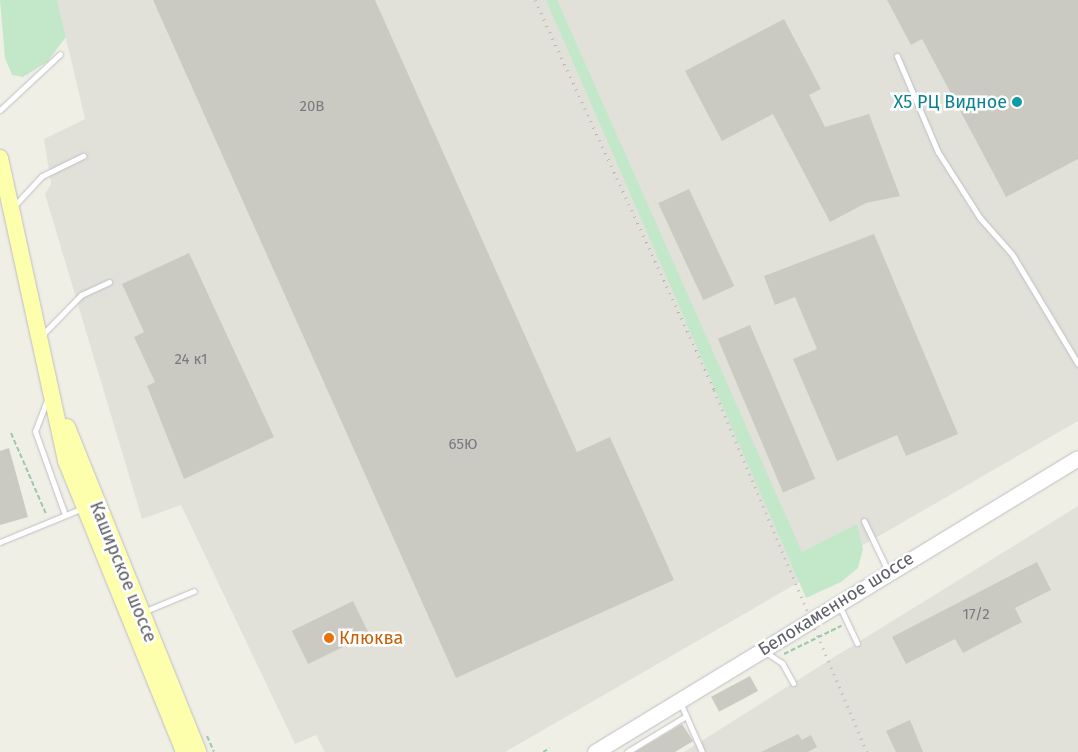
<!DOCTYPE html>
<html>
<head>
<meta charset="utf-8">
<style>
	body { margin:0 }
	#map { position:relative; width:1078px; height:752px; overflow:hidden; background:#f0efe6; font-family:"Fira Sans",sans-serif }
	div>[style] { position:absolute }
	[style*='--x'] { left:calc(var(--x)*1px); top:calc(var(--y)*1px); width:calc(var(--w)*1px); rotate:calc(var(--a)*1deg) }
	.industrial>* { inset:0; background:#e1e1da }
	.green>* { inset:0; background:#c2e8c9 }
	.building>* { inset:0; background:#cbcac2; transform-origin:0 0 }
	.path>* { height:2px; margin-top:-1px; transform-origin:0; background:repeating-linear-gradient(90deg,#9bc9b0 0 5px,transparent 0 7.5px) }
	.roads { filter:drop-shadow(0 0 1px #bdbec4) drop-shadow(0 0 1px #bdbec4) }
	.service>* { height:5px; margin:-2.5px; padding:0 2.5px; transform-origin:2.5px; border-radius:2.5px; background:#fff }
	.secondary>* { height:15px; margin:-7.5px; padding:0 7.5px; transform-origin:7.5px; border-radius:7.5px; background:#fff }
	.primary>* { height:16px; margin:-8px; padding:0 8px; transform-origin:8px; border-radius:8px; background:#fdffac }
	.rail>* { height:3px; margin-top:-1.5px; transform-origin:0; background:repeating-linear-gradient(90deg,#b6b7b7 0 1px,transparent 0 7px) }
	.dots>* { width:14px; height:14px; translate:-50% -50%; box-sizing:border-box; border:2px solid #fff; border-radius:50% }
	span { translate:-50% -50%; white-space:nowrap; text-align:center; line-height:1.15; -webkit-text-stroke:5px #fff; paint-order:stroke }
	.number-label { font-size:15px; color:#787a7d }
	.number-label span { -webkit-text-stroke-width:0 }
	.culture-label { font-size:18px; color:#0d838f }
	.right { translate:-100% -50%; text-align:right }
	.street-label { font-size:18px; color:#5d6066 }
	.food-label { font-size:18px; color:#c56008 }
	.left { translate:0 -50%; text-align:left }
</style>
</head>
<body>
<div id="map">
	<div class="industrial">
		<i style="clip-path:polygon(57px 0,1078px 0,1078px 421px,505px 752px,325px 752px,316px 735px,295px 744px,181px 505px,142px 519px,45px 194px,51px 184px,44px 139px,85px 119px)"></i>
		<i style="clip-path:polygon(1078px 506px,1078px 752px,684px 752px,831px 659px)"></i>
	</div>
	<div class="green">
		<i style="clip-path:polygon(0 0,57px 0,66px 37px,47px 62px,23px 77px,12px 75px,5px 58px)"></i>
		<i style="clip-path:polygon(546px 0,557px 0,802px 552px,857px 524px,863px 549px,858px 568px,841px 582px,806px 598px)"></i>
	</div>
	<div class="building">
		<i style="clip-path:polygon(153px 0,375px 0,577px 452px,610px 437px,674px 580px,456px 678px)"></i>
		<i style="clip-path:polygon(887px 0,1078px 0,1078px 159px,1006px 197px,922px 39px,911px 45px)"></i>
		<i style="clip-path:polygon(784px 19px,821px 89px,809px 95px,825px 127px,869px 114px,900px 196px,866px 203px,830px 222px,773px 114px,722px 141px,685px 71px)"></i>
		<i style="left:689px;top:189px;width:107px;height:34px;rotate:65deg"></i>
		<i style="clip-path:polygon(874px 234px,958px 434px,906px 456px,897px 435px,837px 461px,793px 359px,817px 349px,795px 297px,775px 305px,764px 276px)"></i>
		<i style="clip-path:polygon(189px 253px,274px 437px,184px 479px,147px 386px,155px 382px,134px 337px,144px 332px,122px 284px)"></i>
		<i style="left:750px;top:325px;width:167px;height:35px;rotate:67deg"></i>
		<i style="clip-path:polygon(9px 448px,28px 517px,0 525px,0 451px)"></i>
		<i style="clip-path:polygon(1037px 562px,1051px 590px,1015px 608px,1022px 622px,963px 653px,955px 639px,906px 664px,892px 637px)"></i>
		<i style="left:353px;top:601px;width:37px;height:68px;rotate:64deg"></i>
		<i style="left:750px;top:676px;width:17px;height:44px;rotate:62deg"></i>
		<i style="clip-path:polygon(910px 720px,923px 752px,896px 752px,886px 731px)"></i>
		<i style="clip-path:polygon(682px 724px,693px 741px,675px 752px,635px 752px)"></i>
		<i style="clip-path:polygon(798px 734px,802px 740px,811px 735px,817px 747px,808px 752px,761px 752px)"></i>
	</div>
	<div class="path">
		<i style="--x:11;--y:433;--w:88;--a:66.6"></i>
		<i style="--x:784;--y:654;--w:64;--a:-26.2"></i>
		<i style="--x:207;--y:736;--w:17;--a:66"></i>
		<i style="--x:543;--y:752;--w:8;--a:-30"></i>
	</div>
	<div class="roads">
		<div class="service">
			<i style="--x:897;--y:56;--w:104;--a:66.9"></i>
			<i style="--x:938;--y:152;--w:78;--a:57.5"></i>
			<i style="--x:980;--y:218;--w:48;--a:48.4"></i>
			<i style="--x:1012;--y:254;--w:128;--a:59"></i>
			<i style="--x:0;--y:110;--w:82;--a:-43"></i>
			<i style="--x:14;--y:206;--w:41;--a:-47"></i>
			<i style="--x:42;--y:176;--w:46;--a:-26"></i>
			<i style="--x:42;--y:335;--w:56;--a:-45.7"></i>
			<i style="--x:81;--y:295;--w:31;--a:-25"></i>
			<i style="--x:47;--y:400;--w:33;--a:111"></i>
			<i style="--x:35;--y:431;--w:89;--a:70.3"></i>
			<i style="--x:864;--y:521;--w:55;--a:64.4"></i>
			<i style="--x:0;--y:542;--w:90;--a:-22.3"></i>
			<i style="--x:839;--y:605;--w:42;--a:64.7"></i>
			<i style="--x:143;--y:612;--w:55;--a:-22.4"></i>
			<i style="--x:764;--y:651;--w:22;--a:34"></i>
			<i style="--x:782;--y:663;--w:23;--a:61"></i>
			<i style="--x:680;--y:702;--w:55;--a:66.3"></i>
			<i style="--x:627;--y:752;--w:69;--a:-31.4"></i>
		</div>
		<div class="secondary">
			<i style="--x:595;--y:752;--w:565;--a:-31.33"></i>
		</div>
		<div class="primary">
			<i style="--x:0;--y:158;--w:310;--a:77.7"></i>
			<i style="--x:66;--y:461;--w:314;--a:67.9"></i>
			<i style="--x:67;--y:427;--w:350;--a:68"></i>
		</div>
	</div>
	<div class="rail">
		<i style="--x:535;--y:0;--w:429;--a:65.3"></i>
		<i style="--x:714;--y:390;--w:393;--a:67.1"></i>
	</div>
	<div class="dots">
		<i style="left:1017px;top:102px;background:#0f9aa8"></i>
		<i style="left:329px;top:638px;background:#e8710a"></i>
	</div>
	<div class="number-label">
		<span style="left:312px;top:107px">20В</span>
		<span style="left:191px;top:360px">24 к1</span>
		<span style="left:463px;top:445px">65Ю</span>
		<span style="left:976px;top:615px">17/2</span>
	</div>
	<div class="culture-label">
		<span class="right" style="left:1007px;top:102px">X5 РЦ Видное</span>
	</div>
	<div class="street-label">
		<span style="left:123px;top:572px;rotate:68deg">Каширское шоссе</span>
		<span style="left:836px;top:604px;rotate:-32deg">Белокаменное шоссе</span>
	</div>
	<div class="food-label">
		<span class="left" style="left:339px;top:638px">Клюква</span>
	</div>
</div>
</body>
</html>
